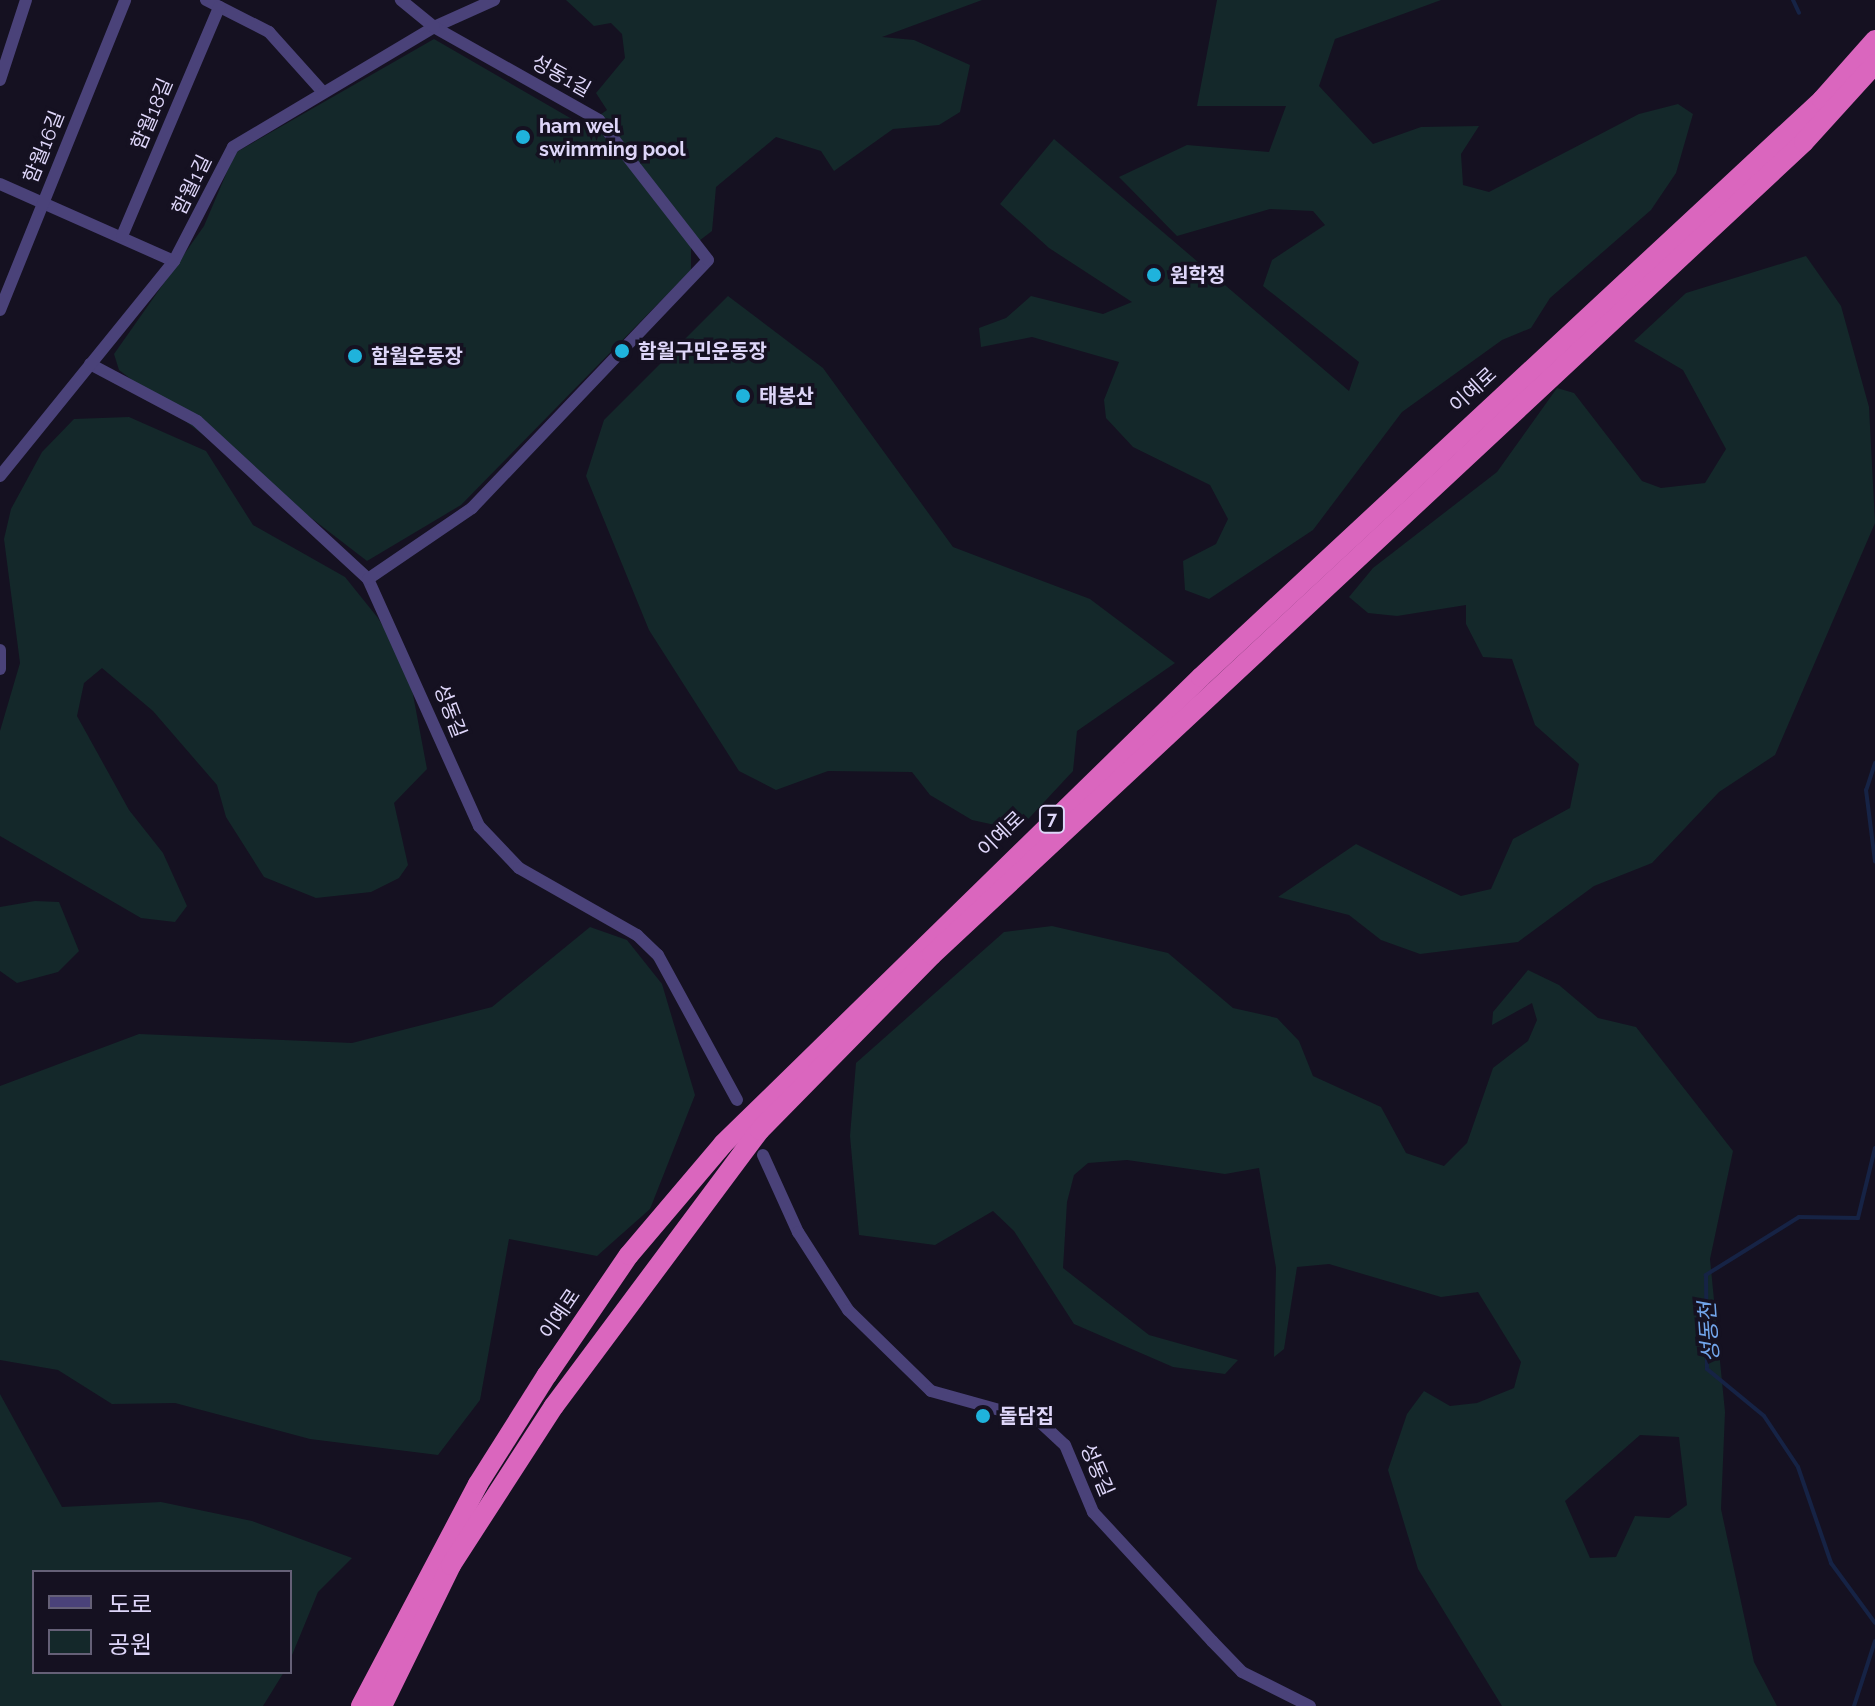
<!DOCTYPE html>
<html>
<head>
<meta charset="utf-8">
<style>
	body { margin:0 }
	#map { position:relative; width:1875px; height:1706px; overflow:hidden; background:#151121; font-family:Raleway,"Noto Sans KR",sans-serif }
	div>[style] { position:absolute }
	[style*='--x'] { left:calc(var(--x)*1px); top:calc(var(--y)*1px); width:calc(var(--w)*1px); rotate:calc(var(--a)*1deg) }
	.green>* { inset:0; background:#14282a }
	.stream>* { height:4px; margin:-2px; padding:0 2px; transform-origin:2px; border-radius:2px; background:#162345 }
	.minor>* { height:12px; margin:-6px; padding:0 6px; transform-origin:6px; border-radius:6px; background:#4a4279 }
	.trunk>* { height:20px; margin:-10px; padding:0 10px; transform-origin:10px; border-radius:10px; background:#da66be }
	.dots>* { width:22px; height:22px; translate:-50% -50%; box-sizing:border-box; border:4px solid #151121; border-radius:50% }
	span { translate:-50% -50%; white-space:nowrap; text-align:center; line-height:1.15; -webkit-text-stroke:7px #151121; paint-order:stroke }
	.shield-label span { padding:2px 6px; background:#151121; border:2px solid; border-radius:6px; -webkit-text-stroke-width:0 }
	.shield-label { font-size:18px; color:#ded6f9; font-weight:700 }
	.street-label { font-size:20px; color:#ded6f9 }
	.poi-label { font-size:20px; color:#ded6f9; font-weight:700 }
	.left { translate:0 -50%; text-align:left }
	.water-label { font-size:22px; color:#72a5eb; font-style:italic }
	.legend { position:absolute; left:32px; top:1570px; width:260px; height:104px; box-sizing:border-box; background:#151121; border:2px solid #656077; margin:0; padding:10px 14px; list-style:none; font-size:24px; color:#ded6f9 }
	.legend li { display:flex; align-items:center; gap:16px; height:40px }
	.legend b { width:40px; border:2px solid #656077 }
</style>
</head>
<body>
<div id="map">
	<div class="green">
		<i style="clip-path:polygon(566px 0,982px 0,882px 37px,914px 40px,970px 65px,960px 112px,939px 125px,893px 129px,834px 171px,821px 151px,776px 137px,716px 187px,712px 231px,691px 247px,691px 270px,461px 505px,367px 561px,119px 370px,114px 354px,204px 226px,235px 153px,434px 39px,584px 126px,607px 110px,596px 93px,625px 58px,622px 34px,611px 23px,594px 26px)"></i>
		<i style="clip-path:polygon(1217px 0,1441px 0,1335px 39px,1319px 86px,1373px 144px,1421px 127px,1479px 126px,1461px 154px,1463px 185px,1489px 192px,1639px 114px,1678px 104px,1693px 114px,1676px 173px,1651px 210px,1550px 298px,1531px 328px,1502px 340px,1402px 412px,1313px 530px,1209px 599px,1185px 590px,1183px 561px,1216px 544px,1228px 519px,1210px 485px,1133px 447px,1106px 418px,1104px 400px,1119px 362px,1032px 337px,981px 347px,979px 328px,1006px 318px,1031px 296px,1103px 314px,1132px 302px,1049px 248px,1000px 204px,1054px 139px,1349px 391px,1359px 362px,1263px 286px,1272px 260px,1325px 225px,1313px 211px,1270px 209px,1177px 236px,1119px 177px,1187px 145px,1269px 152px,1286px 106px,1197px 106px)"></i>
		<i style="clip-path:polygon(1806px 256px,1841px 306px,1869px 407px,1875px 523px,1775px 755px,1719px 792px,1652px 863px,1594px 886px,1518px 942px,1420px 954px,1381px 940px,1349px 915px,1278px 897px,1356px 844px,1461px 896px,1491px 889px,1513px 839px,1570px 808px,1579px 764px,1535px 725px,1512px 659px,1483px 657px,1466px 624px,1466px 605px,1397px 616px,1368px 613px,1349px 597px,1373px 568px,1497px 472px,1557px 388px,1574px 393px,1642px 481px,1661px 488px,1705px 483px,1726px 449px,1683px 370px,1634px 341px,1686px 293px)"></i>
		<i style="clip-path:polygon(728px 296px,823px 368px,953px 547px,1090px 599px,1175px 663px,1077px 731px,1073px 771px,1018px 830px,972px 820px,930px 795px,912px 772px,828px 771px,776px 790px,739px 771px,649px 630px,586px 476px,604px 420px)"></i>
		<i style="clip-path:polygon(129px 417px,206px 451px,253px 525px,345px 577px,378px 618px,408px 668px,427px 769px,394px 803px,408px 865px,399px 878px,371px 892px,316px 898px,264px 877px,226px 817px,217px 785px,153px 711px,102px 668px,84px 683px,77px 716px,129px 810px,163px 853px,187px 906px,175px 922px,141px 918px,0 836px,0 731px,20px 663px,4px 539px,11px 509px,42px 452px,74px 419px)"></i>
		<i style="clip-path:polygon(35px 901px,59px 902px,79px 951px,58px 972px,17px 983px,0 971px,0 907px)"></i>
		<i style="clip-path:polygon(evenodd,1052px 926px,1168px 953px,1233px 1008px,1277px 1018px,1299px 1041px,1313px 1076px,1381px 1107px,1406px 1153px,1444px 1166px,1467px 1143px,1493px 1068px,1528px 1041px,1537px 1020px,1532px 1003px,1492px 1025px,1493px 1012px,1528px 970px,1559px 985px,1598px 1018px,1636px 1027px,1733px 1151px,1710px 1259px,1725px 1412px,1721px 1509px,1754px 1662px,1777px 1706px,1502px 1706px,1418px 1569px,1388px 1470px,1407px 1414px,1424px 1391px,1450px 1406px,1477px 1403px,1514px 1388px,1521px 1362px,1478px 1292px,1441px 1297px,1329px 1264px,1297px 1267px,1284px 1349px,1274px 1357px,1276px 1268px,1259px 1168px,1225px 1174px,1127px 1160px,1088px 1163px,1074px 1175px,1067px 1202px,1063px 1268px,1149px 1335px,1238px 1360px,1225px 1374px,1173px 1367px,1074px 1324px,1014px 1231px,993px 1211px,935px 1245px,859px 1235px,850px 1136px,856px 1063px,1004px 932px,1052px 926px,1640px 1435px,1679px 1437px,1687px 1505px,1669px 1518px,1635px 1516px,1616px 1557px,1590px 1558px,1565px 1501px,1640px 1435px)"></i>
		<i style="clip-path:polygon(590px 927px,627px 940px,662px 984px,695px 1095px,650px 1209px,597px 1256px,509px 1239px,480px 1400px,438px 1455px,310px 1439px,175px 1403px,112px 1404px,58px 1370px,0 1360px,0 1086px,139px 1034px,352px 1043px,492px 1007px)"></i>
		<i style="clip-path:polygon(0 1394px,62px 1507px,161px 1502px,252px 1521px,352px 1558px,318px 1592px,290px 1660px,290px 1572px,34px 1572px,34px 1672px,284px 1672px,263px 1706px,0 1706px)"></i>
	</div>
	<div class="stream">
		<i style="--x:1793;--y:0;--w:14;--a:65"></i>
		<i style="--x:1875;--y:763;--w:28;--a:108"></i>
		<i style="--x:1866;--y:790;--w:72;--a:82.8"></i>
		<i style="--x:1875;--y:1148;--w:72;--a:103.7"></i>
		<i style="--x:1858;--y:1218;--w:59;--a:-179"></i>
		<i style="--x:1799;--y:1217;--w:110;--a:148.1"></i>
		<i style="--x:1706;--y:1275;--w:94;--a:89.4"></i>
		<i style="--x:1707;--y:1369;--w:74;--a:39.5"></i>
		<i style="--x:1764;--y:1416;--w:61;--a:56.3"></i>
		<i style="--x:1798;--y:1467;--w:102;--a:71"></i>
		<i style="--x:1831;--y:1563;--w:74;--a:53.7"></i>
		<i style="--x:1854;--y:1706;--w:68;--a:-72.1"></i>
	</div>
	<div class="minor">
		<i style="--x:206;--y:0;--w:71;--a:26.9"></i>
		<i style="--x:269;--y:32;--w:79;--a:48.1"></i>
		<i style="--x:0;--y:80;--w:84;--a:-72"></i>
		<i style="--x:0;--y:184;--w:190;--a:23.9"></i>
		<i style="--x:122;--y:236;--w:249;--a:-67"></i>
		<i style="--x:0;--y:310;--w:334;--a:-68"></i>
		<i style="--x:90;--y:364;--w:121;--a:28"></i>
		<i style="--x:197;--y:421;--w:233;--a:42.7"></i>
		<i style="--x:368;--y:579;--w:271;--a:65.8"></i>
		<i style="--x:479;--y:826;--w:58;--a:46.4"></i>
		<i style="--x:519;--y:868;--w:136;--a:29.6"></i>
		<i style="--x:637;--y:935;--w:29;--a:44"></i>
		<i style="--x:658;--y:955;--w:165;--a:61.4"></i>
		<i style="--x:0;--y:476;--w:277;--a:-51"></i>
		<i style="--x:174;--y:261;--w:128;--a:-62.6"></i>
		<i style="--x:233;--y:147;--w:234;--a:-30.8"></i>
		<i style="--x:434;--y:27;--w:66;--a:-24.2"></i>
		<i style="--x:368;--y:579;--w:126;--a:-34.3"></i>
		<i style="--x:472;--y:508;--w:342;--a:-46.4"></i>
		<i style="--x:708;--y:260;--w:177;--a:-127.9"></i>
		<i style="--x:599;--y:120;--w:189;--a:-150.6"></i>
		<i style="--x:434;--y:27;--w:43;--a:-140.7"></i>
		<i style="--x:0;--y:650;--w:19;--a:90"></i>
		<i style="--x:763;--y:1155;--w:85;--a:65.6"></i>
		<i style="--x:798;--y:1232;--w:93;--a:57.3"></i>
		<i style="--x:848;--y:1310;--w:116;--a:44.3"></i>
		<i style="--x:931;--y:1391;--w:112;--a:15.5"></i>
		<i style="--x:1039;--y:1421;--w:35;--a:43"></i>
		<i style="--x:1065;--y:1445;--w:73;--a:67.3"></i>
		<i style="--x:1093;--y:1512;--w:176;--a:47.3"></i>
		<i style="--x:1212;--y:1641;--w:43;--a:45.9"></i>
		<i style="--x:1242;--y:1672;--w:76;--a:26.6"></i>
	</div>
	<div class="trunk">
		<i style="--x:361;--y:1706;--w:251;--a:-62.2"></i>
		<i style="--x:478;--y:1484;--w:129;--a:-57.7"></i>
		<i style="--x:547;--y:1375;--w:145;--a:-55.7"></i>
		<i style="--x:629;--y:1255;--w:145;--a:-49.7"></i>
		<i style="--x:723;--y:1144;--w:668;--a:-44.33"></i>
		<i style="--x:1201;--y:677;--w:848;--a:-42.9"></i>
		<i style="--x:1822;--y:100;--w:80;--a:-48.5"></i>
		<i style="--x:382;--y:1706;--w:157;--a:-63.9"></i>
		<i style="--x:451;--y:1565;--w:189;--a:-57.1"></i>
		<i style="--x:554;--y:1406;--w:344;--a:-53.3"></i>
		<i style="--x:760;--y:1130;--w:245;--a:-45.5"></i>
		<i style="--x:932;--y:955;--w:1192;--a:-42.99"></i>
		<i style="--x:1804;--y:142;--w:105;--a:-47.7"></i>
	</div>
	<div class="dots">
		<i style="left:523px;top:137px;background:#1fb3dc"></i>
		<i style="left:1154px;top:275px;background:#1fb3dc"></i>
		<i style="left:622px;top:351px;background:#1fb3dc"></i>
		<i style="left:355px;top:356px;background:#1fb3dc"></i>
		<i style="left:743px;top:396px;background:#1fb3dc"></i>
		<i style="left:983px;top:1416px;background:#1fb3dc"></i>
	</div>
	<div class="shield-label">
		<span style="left:1052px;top:819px">7</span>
	</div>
	<div class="street-label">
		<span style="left:561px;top:76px;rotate:29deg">성동1길</span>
		<span style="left:152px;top:114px;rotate:-67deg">함월18길</span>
		<span style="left:44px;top:147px;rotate:-68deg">함월16길</span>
		<span style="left:192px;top:185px;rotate:-64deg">함월1길</span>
		<span style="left:1473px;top:390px;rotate:-43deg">이예로</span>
		<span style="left:450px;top:711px;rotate:69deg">성동길</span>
		<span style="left:1001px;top:834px;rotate:-44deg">이예로</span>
		<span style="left:560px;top:1314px;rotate:-56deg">이예로</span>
		<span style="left:1097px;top:1470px;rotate:67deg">성동길</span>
	</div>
	<div class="poi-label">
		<span class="left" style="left:539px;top:138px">ham wel<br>swimming pool</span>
		<span class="left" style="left:1170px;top:275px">원학정</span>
		<span class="left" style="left:638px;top:351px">함월구민운동장</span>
		<span class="left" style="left:371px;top:356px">함월운동장</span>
		<span class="left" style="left:759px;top:396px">태봉산</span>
		<span class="left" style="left:999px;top:1416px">돌담집</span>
	</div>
	<div class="water-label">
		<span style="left:1709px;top:1332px;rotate:-94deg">성동천</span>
	</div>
	<ul class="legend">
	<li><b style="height:10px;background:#4a4279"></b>도로</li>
	<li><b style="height:22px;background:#14282a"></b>공원</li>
	</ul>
</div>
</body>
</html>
